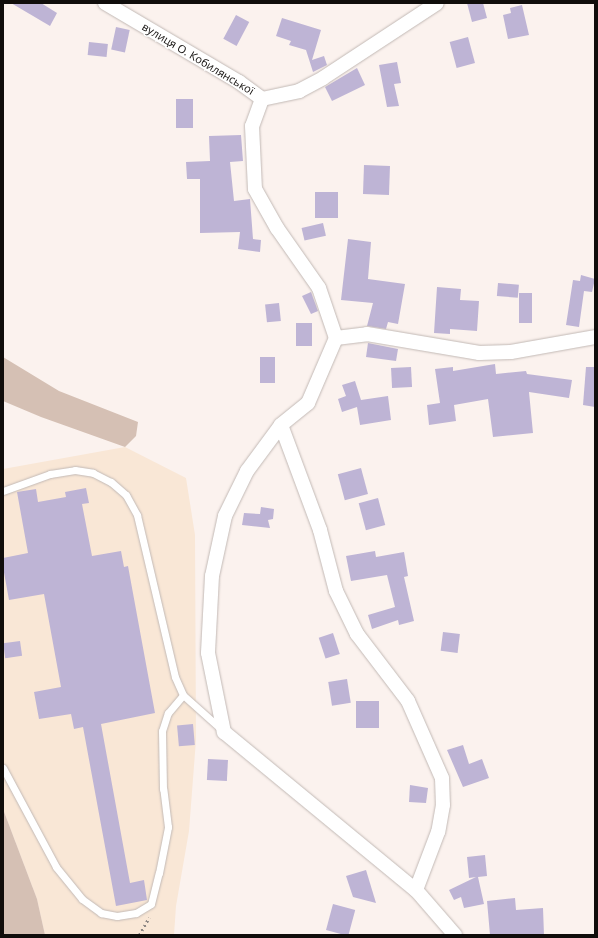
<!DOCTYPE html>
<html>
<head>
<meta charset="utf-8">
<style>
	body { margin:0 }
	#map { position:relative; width:598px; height:938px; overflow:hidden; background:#fbf2ee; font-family:"Open Sans",sans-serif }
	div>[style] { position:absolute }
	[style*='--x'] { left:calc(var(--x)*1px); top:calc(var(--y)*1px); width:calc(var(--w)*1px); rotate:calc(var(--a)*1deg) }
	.industrial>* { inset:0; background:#f9e7d6 }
	.green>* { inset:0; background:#d5c0b4 }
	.building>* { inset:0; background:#beb4d5; transform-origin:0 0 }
	.path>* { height:2.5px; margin-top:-1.25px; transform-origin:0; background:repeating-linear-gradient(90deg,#8e8885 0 2px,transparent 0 5px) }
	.roads { filter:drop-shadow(0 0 1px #c2b9b5) drop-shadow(0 0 1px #c2b9b5) }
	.service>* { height:7px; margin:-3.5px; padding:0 3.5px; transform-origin:3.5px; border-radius:3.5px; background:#fff }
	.minor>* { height:14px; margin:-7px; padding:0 7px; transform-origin:7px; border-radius:7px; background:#fff }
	span { translate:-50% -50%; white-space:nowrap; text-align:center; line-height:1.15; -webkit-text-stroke:3px #fff; paint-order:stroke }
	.street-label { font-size:11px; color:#100d0b }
	.frame { position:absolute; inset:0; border:4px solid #100d0b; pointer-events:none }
</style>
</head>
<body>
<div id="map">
	<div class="industrial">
		<i style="clip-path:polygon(125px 447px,186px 478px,195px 535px,196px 740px,189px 831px,176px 906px,174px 935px,45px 935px,37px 899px,3px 809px,3px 469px)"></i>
	</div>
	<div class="green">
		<i style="clip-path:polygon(3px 357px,59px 391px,138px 422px,136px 436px,125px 447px,41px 417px,3px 401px)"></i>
		<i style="clip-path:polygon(3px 809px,37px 899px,45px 935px,3px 935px)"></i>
	</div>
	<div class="building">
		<i style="clip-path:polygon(11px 3px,41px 3px,57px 13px,50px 26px)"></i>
		<i style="clip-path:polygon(467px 3px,483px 3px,487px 18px,472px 22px)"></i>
		<i style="clip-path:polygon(522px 5px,529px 35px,508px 39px,503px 15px,511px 13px,510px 8px)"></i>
		<i style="left:236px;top:15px;width:15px;height:27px;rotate:28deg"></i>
		<i style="clip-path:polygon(282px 18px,321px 30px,312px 60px,324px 56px,327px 65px,313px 72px,306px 50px,289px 45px,291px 41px,276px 36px)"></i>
		<i style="left:116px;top:27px;width:14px;height:23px;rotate:12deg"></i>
		<i style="left:468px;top:37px;width:27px;height:19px;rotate:75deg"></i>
		<i style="left:89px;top:42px;width:19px;height:13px;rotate:6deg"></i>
		<i style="clip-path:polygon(397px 62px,401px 83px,394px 84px,399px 106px,387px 107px,379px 65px)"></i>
		<i style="clip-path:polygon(357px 68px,365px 85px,332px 101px,325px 87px)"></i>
		<i style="left:176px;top:99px;width:17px;height:29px"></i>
		<i style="clip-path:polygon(241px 135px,243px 161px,230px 162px,234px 201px,250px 199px,253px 239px,261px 240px,260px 252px,238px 249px,240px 232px,200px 233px,200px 179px,187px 179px,186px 162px,210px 161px,209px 136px)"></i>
		<i style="left:364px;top:165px;width:26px;height:29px;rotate:2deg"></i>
		<i style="left:315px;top:192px;width:23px;height:26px"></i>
		<i style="left:323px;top:223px;width:13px;height:22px;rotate:77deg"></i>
		<i style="clip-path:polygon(348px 239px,371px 242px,368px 279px,405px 284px,398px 324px,388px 322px,386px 329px,367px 326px,373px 303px,341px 300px)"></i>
		<i style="clip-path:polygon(581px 275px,595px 279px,592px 292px,584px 291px,579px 327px,566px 325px,573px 280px,580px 281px)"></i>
		<i style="left:498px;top:283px;width:21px;height:13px;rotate:5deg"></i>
		<i style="clip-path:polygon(437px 287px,461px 289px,460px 300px,479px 301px,477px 331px,450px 329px,450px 334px,434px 333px)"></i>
		<i style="clip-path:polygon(311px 292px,318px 311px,311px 314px,302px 296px)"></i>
		<i style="left:519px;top:293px;width:13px;height:30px"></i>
		<i style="left:279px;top:303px;width:18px;height:14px;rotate:84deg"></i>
		<i style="left:296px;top:323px;width:16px;height:23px"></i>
		<i style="clip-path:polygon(368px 343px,398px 349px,396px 361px,366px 357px)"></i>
		<i style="left:260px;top:357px;width:15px;height:26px"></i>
		<i style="clip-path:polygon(495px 364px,496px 374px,526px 371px,527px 374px,572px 380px,569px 398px,529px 392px,533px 433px,493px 437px,488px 399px,454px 405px,456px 421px,429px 425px,427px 405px,440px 403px,435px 369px,453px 367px,453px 371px)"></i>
		<i style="left:411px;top:367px;width:20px;height:20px;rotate:87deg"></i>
		<i style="clip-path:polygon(586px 367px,595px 367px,595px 407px,583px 405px)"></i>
		<i style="clip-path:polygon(355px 381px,361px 400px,388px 396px,391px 420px,360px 425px,357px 407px,342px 412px,338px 399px,346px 396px,342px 385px)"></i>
		<i style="left:361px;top:468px;width:27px;height:24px;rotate:75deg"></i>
		<i style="clip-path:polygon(86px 488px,89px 503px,82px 504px,92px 556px,121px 551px,124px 567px,128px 566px,155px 713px,101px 724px,130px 883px,144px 880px,147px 900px,116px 906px,83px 727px,74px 729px,71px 714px,39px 719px,34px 692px,61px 687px,44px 594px,9px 600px,3px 567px,3px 558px,28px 553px,17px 492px,36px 489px,38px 502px,66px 497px,65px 492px)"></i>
		<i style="left:378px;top:498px;width:28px;height:20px;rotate:75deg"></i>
		<i style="clip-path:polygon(261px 507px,274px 509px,273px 519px,268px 520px,270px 528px,242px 525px,244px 513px,260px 514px)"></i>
		<i style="clip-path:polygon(375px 551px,376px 557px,404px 552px,408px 576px,404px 577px,414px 621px,399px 625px,398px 620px,372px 629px,368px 615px,395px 607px,387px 575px,351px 581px,346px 556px)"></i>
		<i style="left:443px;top:632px;width:17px;height:19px;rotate:7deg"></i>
		<i style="left:333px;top:633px;width:22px;height:15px;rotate:72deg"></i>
		<i style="left:20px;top:641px;width:15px;height:17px;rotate:82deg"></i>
		<i style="left:347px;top:679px;width:24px;height:19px;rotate:81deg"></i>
		<i style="left:356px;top:701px;width:23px;height:27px"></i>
		<i style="left:193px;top:724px;width:21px;height:16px;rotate:85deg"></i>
		<i style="clip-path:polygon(463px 745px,469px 764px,482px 759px,489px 778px,463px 787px,447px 750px)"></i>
		<i style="left:208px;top:759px;width:20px;height:21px;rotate:3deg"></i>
		<i style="clip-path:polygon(410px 785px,428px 788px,426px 803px,409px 802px)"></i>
		<i style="clip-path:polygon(485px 855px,487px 876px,478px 877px,484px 904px,464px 908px,461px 897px,454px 900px,449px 890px,476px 877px,469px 878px,467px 857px)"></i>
		<i style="clip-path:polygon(366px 870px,376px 903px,353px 897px,346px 876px)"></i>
		<i style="clip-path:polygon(515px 898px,516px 910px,543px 908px,544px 935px,490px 935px,487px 901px)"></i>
		<i style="left:333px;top:904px;width:23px;height:27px;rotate:15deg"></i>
	</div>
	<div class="path">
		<i style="--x:139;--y:935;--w:20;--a:-60"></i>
	</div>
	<div class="roads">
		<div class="service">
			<i style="--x:3;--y:491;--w:50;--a:-19.9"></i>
			<i style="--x:50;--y:474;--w:25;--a:-9"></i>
			<i style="--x:75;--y:470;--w:18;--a:9"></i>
			<i style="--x:93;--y:473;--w:20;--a:27"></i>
			<i style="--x:111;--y:482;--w:20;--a:41"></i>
			<i style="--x:126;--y:495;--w:23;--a:61"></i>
			<i style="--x:137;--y:515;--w:166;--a:76.8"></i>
			<i style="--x:175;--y:677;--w:20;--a:66"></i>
			<i style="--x:183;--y:695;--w:52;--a:41.9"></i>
			<i style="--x:3;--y:768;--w:112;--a:61.8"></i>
			<i style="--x:56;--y:867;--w:41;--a:50.9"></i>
			<i style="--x:82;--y:899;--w:24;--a:36"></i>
			<i style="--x:101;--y:913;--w:16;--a:11"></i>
			<i style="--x:117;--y:916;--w:19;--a:-9"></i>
			<i style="--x:136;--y:913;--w:17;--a:-31"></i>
			<i style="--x:151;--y:904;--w:32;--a:-76"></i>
			<i style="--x:159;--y:873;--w:47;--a:-78.9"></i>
			<i style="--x:168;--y:827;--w:38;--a:-97"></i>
			<i style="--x:163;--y:789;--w:58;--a:-91"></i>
			<i style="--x:162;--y:731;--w:19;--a:-72"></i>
			<i style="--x:168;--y:713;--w:23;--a:-50"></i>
		</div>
		<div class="minor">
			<i style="--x:105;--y:3;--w:156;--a:30.5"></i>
			<i style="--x:239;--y:82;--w:29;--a:36"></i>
			<i style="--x:262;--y:99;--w:38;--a:-12"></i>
			<i style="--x:299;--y:91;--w:27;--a:-28"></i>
			<i style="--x:323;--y:78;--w:136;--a:-33.3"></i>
			<i style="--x:262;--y:99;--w:29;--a:110"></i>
			<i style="--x:252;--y:126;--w:63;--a:87.3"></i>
			<i style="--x:255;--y:189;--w:45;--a:60.6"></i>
			<i style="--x:277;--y:228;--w:73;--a:55"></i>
			<i style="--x:319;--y:288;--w:53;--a:71.2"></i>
			<i style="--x:336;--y:338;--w:71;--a:113.3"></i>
			<i style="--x:308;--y:403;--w:35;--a:141"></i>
			<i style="--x:281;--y:425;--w:57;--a:126.5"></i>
			<i style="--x:247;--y:471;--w:50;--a:116.1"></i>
			<i style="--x:225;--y:516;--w:61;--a:102.2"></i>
			<i style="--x:212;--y:576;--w:77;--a:93"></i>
			<i style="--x:208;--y:653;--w:81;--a:78.6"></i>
			<i style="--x:224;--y:732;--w:249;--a:39.5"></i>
			<i style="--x:416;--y:890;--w:60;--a:49.1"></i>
			<i style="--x:336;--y:338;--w:31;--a:-7"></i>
			<i style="--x:367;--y:334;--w:114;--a:9.6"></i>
			<i style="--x:479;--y:353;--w:32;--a:-2"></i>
			<i style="--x:511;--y:352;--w:85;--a:-10.1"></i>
			<i style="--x:281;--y:425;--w:112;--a:69.6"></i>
			<i style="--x:320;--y:530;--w:63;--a:75.3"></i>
			<i style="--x:336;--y:591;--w:48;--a:64"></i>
			<i style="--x:357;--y:634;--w:84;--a:52.7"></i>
			<i style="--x:408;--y:701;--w:84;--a:66.2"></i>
			<i style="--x:442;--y:778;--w:27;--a:88"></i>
			<i style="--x:443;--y:805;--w:27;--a:100"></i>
			<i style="--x:438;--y:832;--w:62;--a:110.8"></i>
		</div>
	</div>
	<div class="street-label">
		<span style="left:198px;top:59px;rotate:31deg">вулиця О. Кобилянської</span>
	</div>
	<div class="frame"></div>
</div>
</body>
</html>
